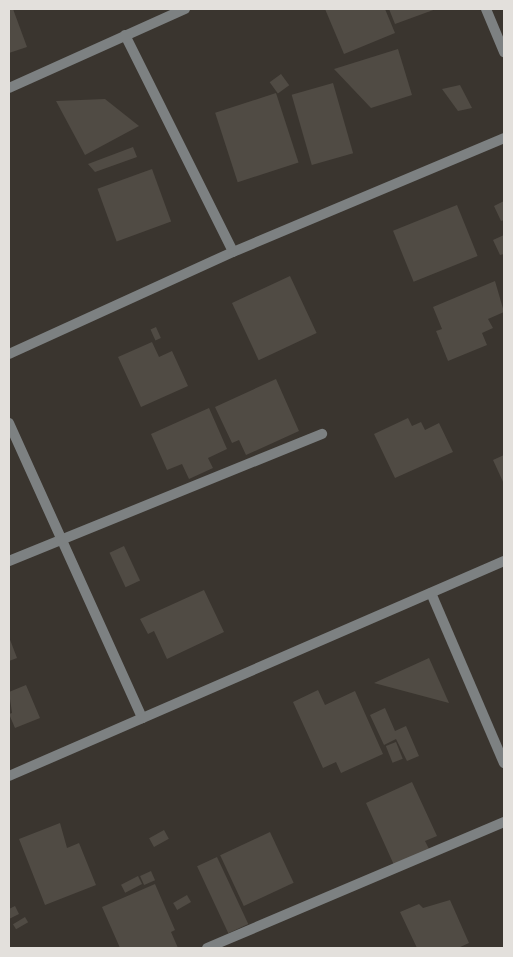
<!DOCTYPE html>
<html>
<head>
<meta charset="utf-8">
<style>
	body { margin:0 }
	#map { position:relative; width:513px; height:957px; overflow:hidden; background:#3a352f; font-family:Poppins,sans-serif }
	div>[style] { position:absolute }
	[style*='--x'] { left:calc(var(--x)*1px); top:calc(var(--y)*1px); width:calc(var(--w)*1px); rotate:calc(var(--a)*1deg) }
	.building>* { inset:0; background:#504b44; transform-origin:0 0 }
	.minor>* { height:10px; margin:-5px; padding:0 5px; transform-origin:5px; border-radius:5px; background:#7d8182 }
	.tertiary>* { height:10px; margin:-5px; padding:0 5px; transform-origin:5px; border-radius:5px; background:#7d8182 }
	span { translate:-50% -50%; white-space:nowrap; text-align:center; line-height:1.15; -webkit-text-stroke:4.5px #302b25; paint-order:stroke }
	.frame { position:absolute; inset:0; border:10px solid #e3e0dc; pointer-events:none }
</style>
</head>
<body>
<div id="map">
	<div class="building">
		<i style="clip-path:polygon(9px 9px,13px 9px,27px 47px,9px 53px)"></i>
		<i style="clip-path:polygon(325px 9px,385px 9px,395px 33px,344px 54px)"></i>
		<i style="clip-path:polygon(389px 9px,436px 9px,395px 24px)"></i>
		<i style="clip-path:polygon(398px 49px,412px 95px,371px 108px,334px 69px)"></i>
		<i style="left:281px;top:74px;width:14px;height:14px;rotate:54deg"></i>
		<i style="left:333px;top:83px;width:73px;height:43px;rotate:74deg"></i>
		<i style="clip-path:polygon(460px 85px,472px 108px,458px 111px,442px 89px)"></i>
		<i style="left:276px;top:93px;width:73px;height:64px;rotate:72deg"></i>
		<i style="clip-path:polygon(105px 99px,139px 126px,85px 155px,56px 101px)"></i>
		<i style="clip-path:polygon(133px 147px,137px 157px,95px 172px,88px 164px)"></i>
		<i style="left:152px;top:169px;width:56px;height:58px;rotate:70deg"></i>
		<i style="clip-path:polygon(504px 201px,504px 220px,501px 221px,494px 206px)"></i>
		<i style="left:457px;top:205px;width:55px;height:69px;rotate:68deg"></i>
		<i style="clip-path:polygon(504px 235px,504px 254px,500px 255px,493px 240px)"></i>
		<i style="left:290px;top:276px;width:63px;height:64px;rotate:65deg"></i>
		<i style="clip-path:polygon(495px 281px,504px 312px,488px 319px,493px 328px,482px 333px,487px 345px,448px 361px,436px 331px,442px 329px,433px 307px)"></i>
		<i style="left:156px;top:327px;width:12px;height:6px;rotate:66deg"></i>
		<i style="clip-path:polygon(152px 342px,159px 357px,172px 351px,188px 386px,141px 407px,118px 357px)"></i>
		<i style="clip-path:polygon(276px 379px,299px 431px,246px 455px,239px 440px,232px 443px,215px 407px)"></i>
		<i style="clip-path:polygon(209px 408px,227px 449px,208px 458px,213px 468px,189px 479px,182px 464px,167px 470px,151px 434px)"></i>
		<i style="clip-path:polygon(408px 418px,412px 426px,421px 422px,425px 430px,439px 423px,453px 452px,395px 478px,374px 434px)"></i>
		<i style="clip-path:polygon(504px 455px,504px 484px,493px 460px)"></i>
		<i style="left:124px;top:546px;width:38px;height:16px;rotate:65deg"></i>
		<i style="clip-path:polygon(204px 590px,224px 632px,167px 659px,154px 631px,148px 634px,140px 619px)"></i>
		<i style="clip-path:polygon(9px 637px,17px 658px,9px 661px)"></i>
		<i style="clip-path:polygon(429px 658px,449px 703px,374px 683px)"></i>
		<i style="clip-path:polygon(26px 685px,40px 718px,15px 728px,9px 714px,12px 713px,9px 692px)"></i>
		<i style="clip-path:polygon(318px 690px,325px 705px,355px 691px,383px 754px,341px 773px,336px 762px,323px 768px,293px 702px)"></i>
		<i style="clip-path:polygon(385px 708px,395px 731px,406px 726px,419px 756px,407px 761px,396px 739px,384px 745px,370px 715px)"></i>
		<i style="left:396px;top:742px;width:18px;height:11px;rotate:68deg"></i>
		<i style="clip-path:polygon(412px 782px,437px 836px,425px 841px,429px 849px,394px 865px,366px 803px)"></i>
		<i style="clip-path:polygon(60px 823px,67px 848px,79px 843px,96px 885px,45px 905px,19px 839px)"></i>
		<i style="left:164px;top:830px;width:10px;height:17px;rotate:61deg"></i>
		<i style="left:270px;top:832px;width:56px;height:55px;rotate:65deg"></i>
		<i style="left:217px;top:857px;width:74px;height:22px;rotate:65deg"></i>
		<i style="left:151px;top:871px;width:10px;height:12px;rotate:66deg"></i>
		<i style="left:138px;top:876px;width:9px;height:19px;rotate:63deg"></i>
		<i style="clip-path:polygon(155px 884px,175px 930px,171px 932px,178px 948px,120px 948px,102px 907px)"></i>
		<i style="left:187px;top:895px;width:8px;height:16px;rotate:60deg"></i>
		<i style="clip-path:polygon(450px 900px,469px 943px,458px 948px,417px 948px,400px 912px,419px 904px,423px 908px)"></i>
		<i style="clip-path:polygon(15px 906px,19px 914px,9px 919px,9px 909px)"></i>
		<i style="left:25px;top:917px;width:6px;height:14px;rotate:59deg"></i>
	</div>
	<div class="minor">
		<i style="--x:486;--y:9;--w:47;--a:67.3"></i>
		<i style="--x:125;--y:35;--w:242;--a:63.5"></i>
		<i style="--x:9;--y:88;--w:193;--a:-24.2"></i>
		<i style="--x:9;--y:354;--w:246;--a:-24.5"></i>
		<i style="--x:233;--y:252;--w:294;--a:-22.8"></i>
		<i style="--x:9;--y:423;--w:324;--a:65.7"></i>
		<i style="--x:9;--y:561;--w:338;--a:-22.1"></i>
		<i style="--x:431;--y:593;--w:185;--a:66.8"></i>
		<i style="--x:207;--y:948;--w:323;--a:-23"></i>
	</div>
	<div class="tertiary">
		<i style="--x:9;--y:776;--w:540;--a:-23.48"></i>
	</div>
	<div class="frame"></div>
</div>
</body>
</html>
